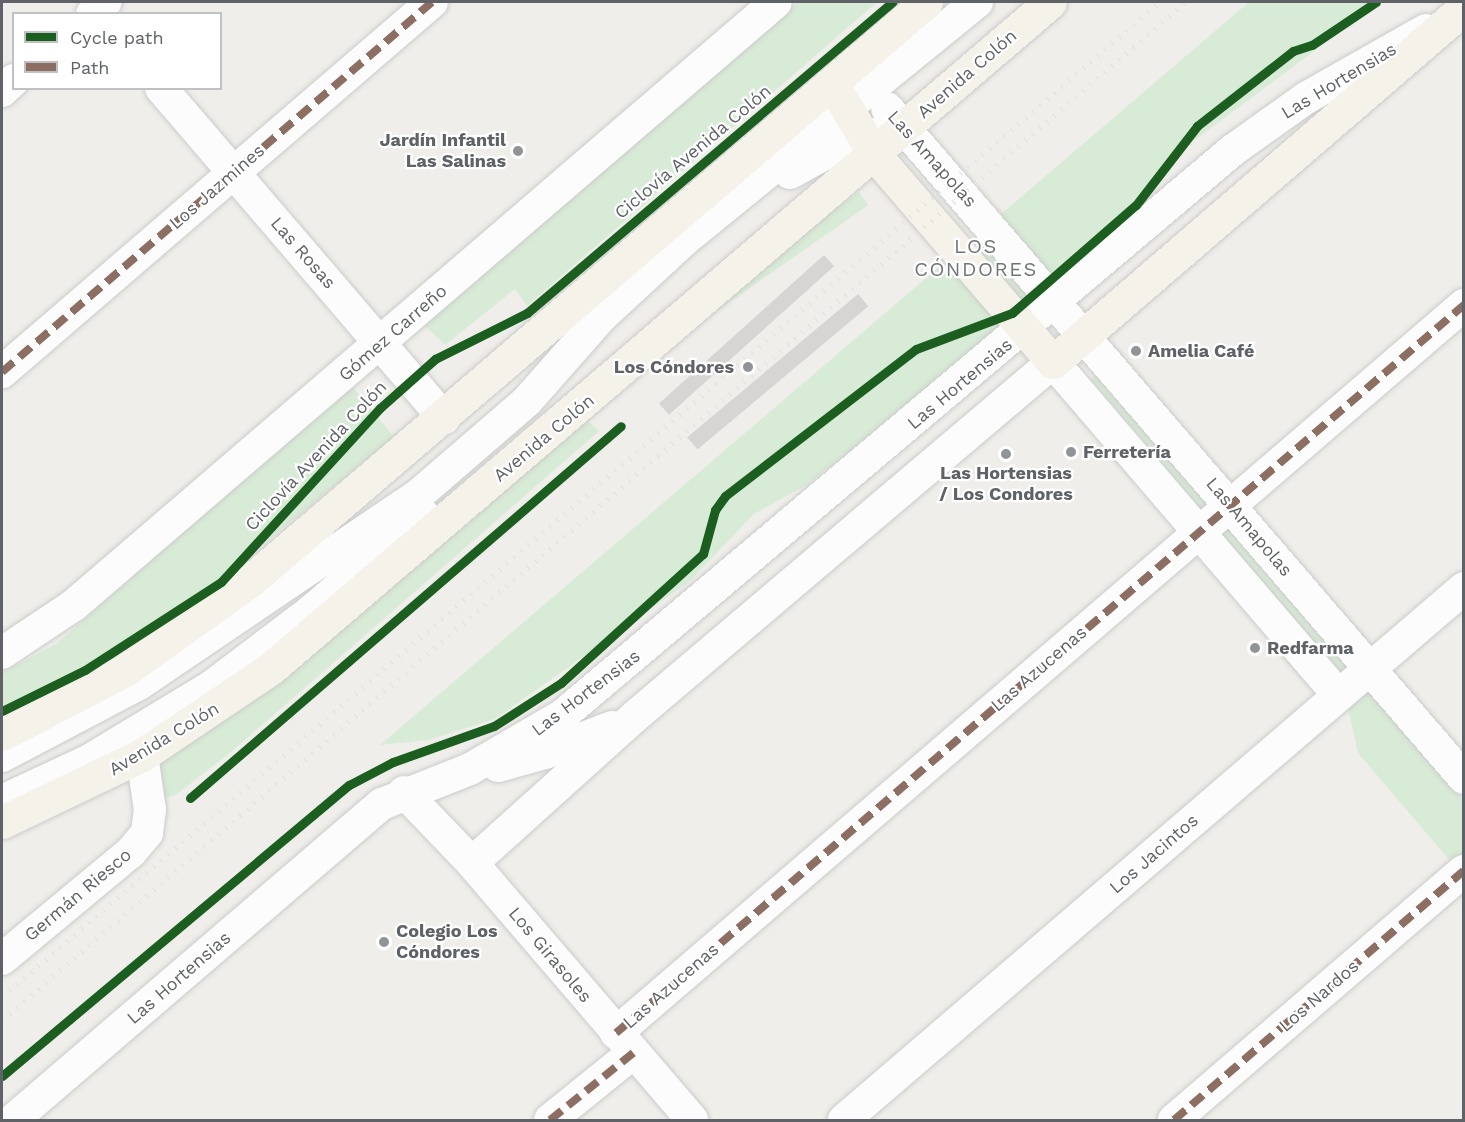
<!DOCTYPE html>
<html>
<head>
<meta charset="utf-8">
<style>
	body { margin:0 }
	#map { position:relative; width:1465px; height:1122px; overflow:hidden; background:#efeeea; font-family:"Work Sans",sans-serif }
	div>[style] { position:absolute }
	[style*='--x'] { left:calc(var(--x)*1px); top:calc(var(--y)*1px); width:calc(var(--w)*1px); rotate:calc(var(--a)*1deg) }
	.green>* { inset:0; background:#d8ebd6; transform-origin:0 0 }
	.building>* { inset:0; background:#d6d5d3; transform-origin:0 0 }
	.roads { filter:drop-shadow(0 0 2px #cbcccc) drop-shadow(0 0 2px #cbcccc) }
	.minor>* { height:32px; margin:-16px; padding:0 16px; transform-origin:16px; border-radius:16px; background:#fdfcfc }
	.major>* { height:33px; margin:-16.5px; padding:0 16.5px; transform-origin:16.5px; border-radius:16.5px; background:#f4f2e9 }
	.rail>* { height:4.5px; margin-top:-2.25px; transform-origin:0; background:repeating-linear-gradient(90deg,#e4e4e4 0 1.5px,transparent 0 9.5px) }
	.quiet>* { height:8px; margin-top:-4px; transform-origin:0; background:repeating-linear-gradient(90deg,#8d6e63 0 15px,transparent 0 23px) }
	.cycleway>* { height:9px; margin:-4.5px; padding:0 4.5px; transform-origin:4.5px; border-radius:4.5px; background:#1b5e20 }
	.dots>* { width:16px; height:16px; translate:-50% -50%; box-sizing:border-box; border:3px solid #fff; border-radius:50% }
	span { translate:-50% -50%; white-space:nowrap; text-align:center; line-height:1.15; -webkit-text-stroke:4.5px #fff; paint-order:stroke }
	.street-label { font-size:18px; color:#5f6368 }
	.poi-label { font-size:18px; color:#5f6368; font-weight:700 }
	.right { translate:-100% -50%; text-align:right }
	.left { translate:0 -50%; text-align:left }
	.neighbourhood-label { font-size:20px; color:#70757a; letter-spacing:1.5px }
	.frame { position:absolute; inset:0; border:3px solid #5f6368; pointer-events:none }
	.legend { position:absolute; left:12px; top:12px; width:210px; height:78px; box-sizing:border-box; background:#fff; border:2px solid #bfc1c3; margin:0; padding:8px 10px; list-style:none; font-size:18px; color:#5f6368 }
	.legend li { display:flex; align-items:center; gap:12px; height:30px }
	.legend b { width:30px; border:2px solid #bfc1c3 }
</style>
</head>
<body>
<div id="map">
	<div class="green">
		<i style="clip-path:polygon(798px 2px,877px 2px,527px 306px,515px 289px,445px 345px,423px 324px)"></i>
		<i style="clip-path:polygon(1249px 2px,1380px 2px,1180px 151px,1050px 295px,805px 486px,754px 514px,690px 581px,495px 719px,428px 740px,380px 745px)"></i>
		<i style="left:859px;top:192px;width:16px;height:319px;rotate:55deg"></i>
		<i style="clip-path:polygon(1099px 374px,1463px 800px,1463px 876px,1358px 753px,1341px 675px,1091px 379px)"></i>
		<i style="clip-path:polygon(351px 385px,394px 437px,155px 633px,2px 720px,2px 673px,56px 644px)"></i>
		<i style="clip-path:polygon(586px 419px,599px 431px,231px 752px,177px 794px,159px 801px,156px 762px)"></i>
	</div>
	<div class="building">
		<i style="left:824px;top:255px;width:15px;height:222px;rotate:48deg"></i>
		<i style="left:858px;top:294px;width:16px;height:223px;rotate:50deg"></i>
	</div>
	<div class="roads">
		<div class="minor">
			<i style="--x:92;--y:14;--w:18;--a:-41"></i>
			<i style="--x:161;--y:88;--w:435;--a:49.4"></i>
			<i style="--x:2;--y:91;--w:16;--a:-43"></i>
			<i style="--x:887;--y:108;--w:884;--a:49.27"></i>
			<i style="--x:790;--y:173;--w:48;--a:-28.7"></i>
			<i style="--x:832;--y:150;--w:61;--a:-20.2"></i>
			<i style="--x:2;--y:372;--w:567;--a:-40.71"></i>
			<i style="--x:2;--y:653;--w:87;--a:-33.7"></i>
			<i style="--x:74;--y:605;--w:925;--a:-40.66"></i>
			<i style="--x:2;--y:756;--w:155;--a:-27.7"></i>
			<i style="--x:139;--y:684;--w:336;--a:-34.1"></i>
			<i style="--x:417;--y:496;--w:145;--a:-40.8"></i>
			<i style="--x:527;--y:401;--w:112;--a:-48.6"></i>
			<i style="--x:601;--y:317;--w:112;--a:-42.8"></i>
			<i style="--x:683;--y:241;--w:379;--a:-39.1"></i>
			<i style="--x:498;--y:766;--w:49;--a:-15.5"></i>
			<i style="--x:545;--y:753;--w:72;--a:-21.2"></i>
			<i style="--x:404;--y:792;--w:98;--a:46.2"></i>
			<i style="--x:472;--y:863;--w:338;--a:49.4"></i>
			<i style="--x:2;--y:801;--w:97;--a:-25"></i>
			<i style="--x:90;--y:760;--w:143;--a:-31.2"></i>
			<i style="--x:212;--y:686;--w:124;--a:-37.1"></i>
			<i style="--x:311;--y:611;--w:148;--a:-40.6"></i>
			<i style="--x:472;--y:863;--w:217;--a:-42"></i>
			<i style="--x:633;--y:718;--w:551;--a:-40.29"></i>
			<i style="--x:1053;--y:362;--w:438;--a:49.4"></i>
			<i style="--x:2;--y:959;--w:168;--a:-39.7"></i>
			<i style="--x:131;--y:852;--w:25;--a:-50"></i>
			<i style="--x:147;--y:833;--w:23;--a:-83"></i>
			<i style="--x:150;--y:810;--w:56;--a:-98.3"></i>
			<i style="--x:616;--y:1033;--w:1118;--a:-40.65"></i>
			<i style="--x:13;--y:1120;--w:486;--a:-40.6"></i>
			<i style="--x:382;--y:804;--w:95;--a:-21.7"></i>
			<i style="--x:470;--y:769;--w:108;--a:-30.1"></i>
			<i style="--x:563;--y:715;--w:876;--a:-40.14"></i>
			<i style="--x:1233;--y:150;--w:90;--a:-35.5"></i>
			<i style="--x:1306;--y:98;--w:138;--a:-29.5"></i>
			<i style="--x:550;--y:1120;--w:107;--a:-38.9"></i>
			<i style="--x:844;--y:1120;--w:817;--a:-40.63"></i>
			<i style="--x:1174;--y:1120;--w:382;--a:-40.7"></i>
		</div>
		<div class="major">
			<i style="--x:832;--y:83;--w:82;--a:59.4"></i>
			<i style="--x:874;--y:154;--w:274;--a:49.3"></i>
			<i style="--x:1053;--y:362;--w:542;--a:-40.74"></i>
			<i style="--x:2;--y:734;--w:139;--a:-27.5"></i>
			<i style="--x:125;--y:670;--w:153;--a:-35.5"></i>
			<i style="--x:250;--y:581;--w:890;--a:-40.58"></i>
			<i style="--x:2;--y:822;--w:155;--a:-25.6"></i>
			<i style="--x:142;--y:755;--w:154;--a:-33.9"></i>
			<i style="--x:270;--y:669;--w:1026;--a:-40.53"></i>
		</div>
	</div>
	<div class="rail">
		<i style="--x:2;--y:997;--w:1527;--a:-40.67"></i>
		<i style="--x:2;--y:1020;--w:1561;--a:-40.69"></i>
	</div>
	<div class="quiet">
		<i style="--x:2;--y:372;--w:567;--a:-40.71"></i>
		<i style="--x:616;--y:1033;--w:1118;--a:-40.65"></i>
		<i style="--x:550;--y:1120;--w:107;--a:-38.9"></i>
		<i style="--x:1174;--y:1120;--w:382;--a:-40.7"></i>
	</div>
	<div class="cycleway">
		<i style="--x:2;--y:711;--w:93;--a:-26.3"></i>
		<i style="--x:85;--y:670;--w:162;--a:-32.9"></i>
		<i style="--x:221;--y:582;--w:236;--a:-47.6"></i>
		<i style="--x:380;--y:408;--w:74;--a:-41.7"></i>
		<i style="--x:435;--y:359;--w:103;--a:-26.6"></i>
		<i style="--x:527;--y:313;--w:480;--a:-40.4"></i>
		<i style="--x:190;--y:798;--w:569;--a:-40.8"></i>
		<i style="--x:2;--y:1076;--w:453;--a:-40"></i>
		<i style="--x:349;--y:785;--w:50;--a:-27.6"></i>
		<i style="--x:393;--y:762;--w:107;--a:-19.6"></i>
		<i style="--x:494;--y:726;--w:80;--a:-32.7"></i>
		<i style="--x:561;--y:683;--w:192;--a:-42.3"></i>
		<i style="--x:703;--y:554;--w:46;--a:-74.7"></i>
		<i style="--x:715;--y:510;--w:17;--a:-54"></i>
		<i style="--x:725;--y:496;--w:241;--a:-37.6"></i>
		<i style="--x:916;--y:349;--w:103;--a:-20.6"></i>
		<i style="--x:1012;--y:313;--w:164;--a:-41.1"></i>
		<i style="--x:1136;--y:205;--w:100;--a:-52.3"></i>
		<i style="--x:1197;--y:126;--w:122;--a:-38"></i>
		<i style="--x:1293;--y:51;--w:20;--a:-18"></i>
		<i style="--x:1312;--y:45;--w:77;--a:-33.9"></i>
	</div>
	<div class="dots">
		<i style="left:518px;top:151px;background:#919496"></i>
		<i style="left:1136px;top:351px;background:#919496"></i>
		<i style="left:748px;top:367px;background:#919496"></i>
		<i style="left:1071px;top:452px;background:#919496"></i>
		<i style="left:1006px;top:454px;background:#919496"></i>
		<i style="left:1255px;top:648px;background:#919496"></i>
		<i style="left:384px;top:942px;background:#919496"></i>
	</div>
	<div class="street-label">
		<span style="left:967px;top:74px;rotate:-41deg">Avenida Colón</span>
		<span style="left:1339px;top:81px;rotate:-31deg">Las Hortensias</span>
		<span style="left:693px;top:152px;rotate:-40deg">Ciclovía Avenida Colón</span>
		<span style="left:932px;top:159px;rotate:48deg">Las Amapolas</span>
		<span style="left:217px;top:187px;rotate:-41deg">Los Jazmines</span>
		<span style="left:303px;top:253px;rotate:49deg">Las Rosas</span>
		<span style="left:393px;top:333px;rotate:-41deg">Gómez Carreño</span>
		<span style="left:960px;top:384px;rotate:-40deg">Las Hortensias</span>
		<span style="left:544px;top:438px;rotate:-40deg">Avenida Colón</span>
		<span style="left:316px;top:456px;rotate:-47deg">Ciclovía Avenida Colón</span>
		<span style="left:1249px;top:527px;rotate:50deg">Las Amapolas</span>
		<span style="left:1039px;top:669px;rotate:-41deg">Las Azucenas</span>
		<span style="left:586px;top:693px;rotate:-37deg">Las Hortensias</span>
		<span style="left:164px;top:739px;rotate:-31deg">Avenida Colón</span>
		<span style="left:1154px;top:854px;rotate:-41deg">Los Jacintos</span>
		<span style="left:78px;top:895px;rotate:-40deg">Germán Riesco</span>
		<span style="left:550px;top:955px;rotate:50deg">Los Girasoles</span>
		<span style="left:179px;top:978px;rotate:-41deg">Las Hortensias</span>
		<span style="left:671px;top:986px;rotate:-41deg">Las Azucenas</span>
		<span style="left:1319px;top:996px;rotate:-41deg">Los Nardos</span>
	</div>
	<div class="poi-label">
		<span class="right" style="left:506px;top:151px">Jardín Infantil<br>Las Salinas</span>
		<span class="left" style="left:1148px;top:351px">Amelia Café</span>
		<span class="right" style="left:734px;top:367px">Los Cóndores</span>
		<span class="left" style="left:1083px;top:452px">Ferretería</span>
		<span style="left:1006px;top:484px">Las Hortensias<br>/ Los Condores</span>
		<span class="left" style="left:1267px;top:648px">Redfarma</span>
		<span class="left" style="left:396px;top:942px">Colegio Los<br>Cóndores</span>
	</div>
	<div class="neighbourhood-label">
		<span style="left:976px;top:258px">LOS<br>CÓNDORES</span>
	</div>
	<div class="frame"></div>
	<ul class="legend">
	<li><b style="height:8px;background:#1b5e20"></b>Cycle path</li>
	<li><b style="height:8px;background:#8d6e63"></b>Path</li>
	</ul>
</div>
</body>
</html>
